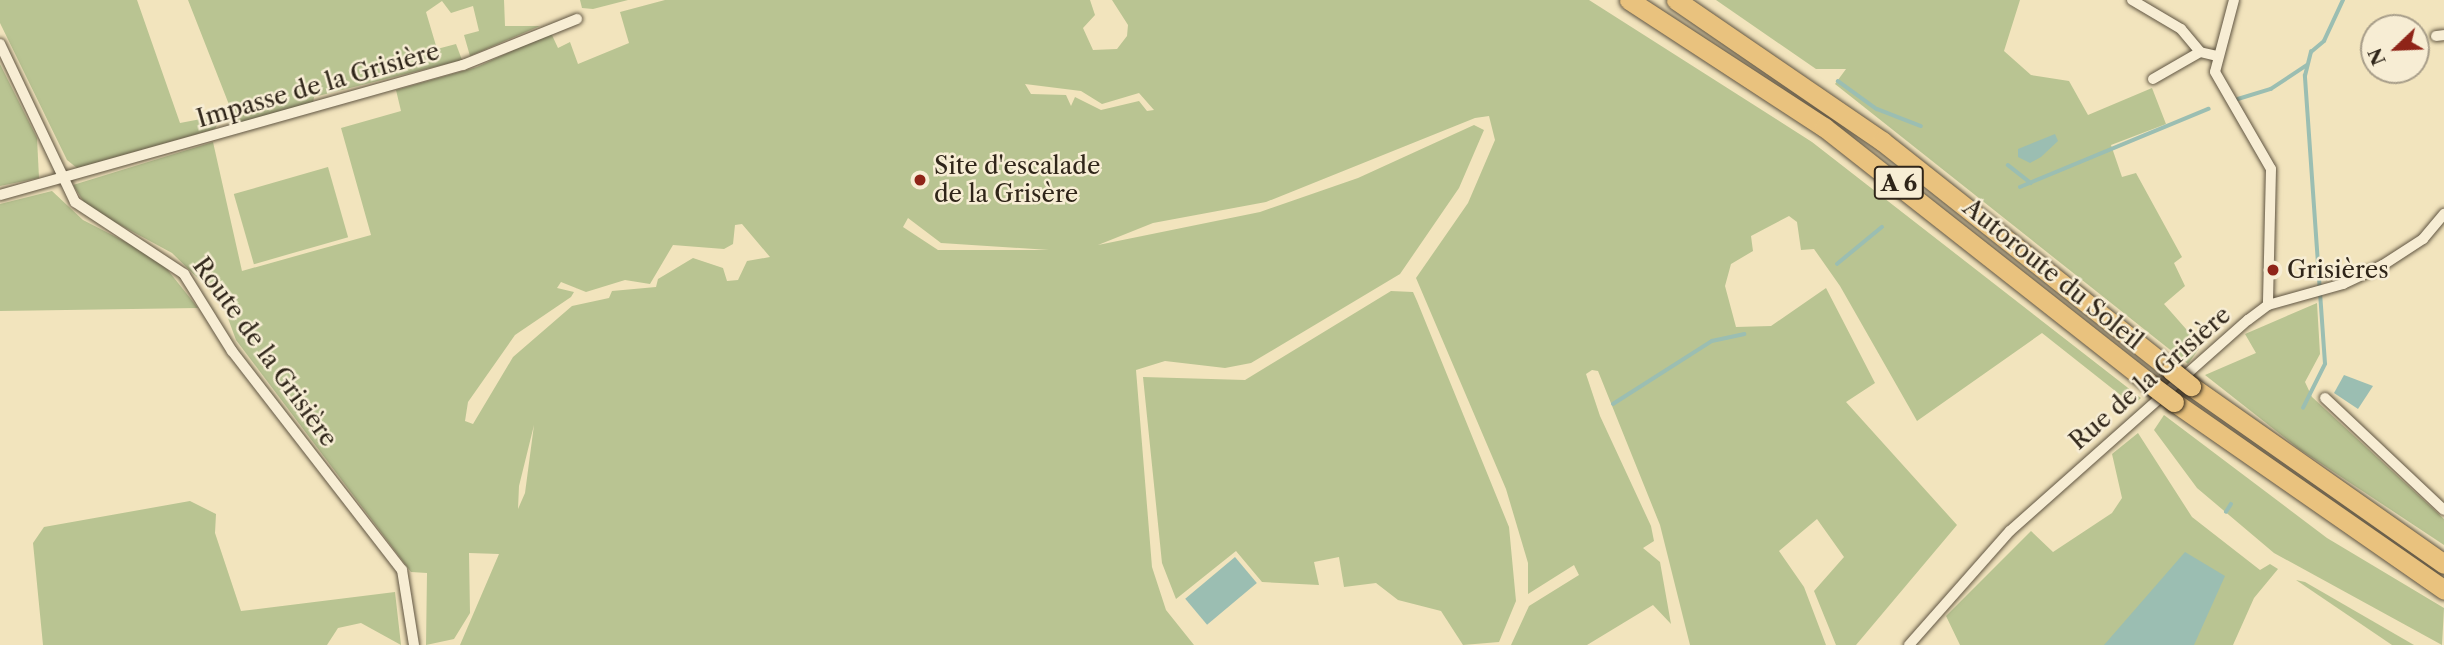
<!DOCTYPE html>
<html>
<head>
<meta charset="utf-8">
<style>
	body { margin:0 }
	#map { position:relative; width:2444px; height:645px; overflow:hidden; background:#f2e4bd; font-family:"Libre Caslon Text",serif }
	div>[style] { position:absolute }
	[style*='--x'] { left:calc(var(--x)*1px); top:calc(var(--y)*1px); width:calc(var(--w)*1px); rotate:calc(var(--a)*1deg) }
	.green>* { inset:0; background:#b9c492; transform-origin:0 0 }
	.water>* { inset:0; background:#9bbeb2; transform-origin:0 0 }
	.stream>* { height:3.5px; margin:-1.75px; padding:0 1.75px; transform-origin:1.75px; border-radius:1.75px; background:#9bbeb2 }
	.roads { filter:drop-shadow(0 0 2px #605542) drop-shadow(0 0 2px #605542) }
	.street>* { height:10px; margin:-5px; padding:0 5px; transform-origin:5px; border-radius:5px; background:#f7edd4 }
	.highway>* { height:19px; margin:-9.5px; padding:0 9.5px; transform-origin:9.5px; border-radius:9.5px; background:#e9c27e }
	.bridges { filter:drop-shadow(0 0 2px #2f2519) drop-shadow(0 0 2px #2f2519) }
	.highway-bridge>* { height:19px; margin:-9.5px; padding:0 9.5px; transform-origin:9.5px; border-radius:9.5px; background:#e9c27e }
	.dots>* { width:19px; height:19px; translate:-50% -50%; box-sizing:border-box; border:4px solid #f7edd4; border-radius:50% }
	span { translate:-50% -50%; white-space:nowrap; text-align:center; line-height:1.15; -webkit-text-stroke:5px #f7edd4; paint-order:stroke }
	.shield-label span { padding:2px 5px; background:#f7edd4; border:2px solid; border-radius:5px; -webkit-text-stroke-width:0 }
	.shield-label { font-size:23px; color:#2f2519; font-weight:700 }
	.street-label { font-size:24px; color:#2f2519 }
	.poi-label { font-size:24px; color:#2f2519 }
	.left { translate:0 -50%; text-align:left }
	.north { position:absolute; left:2360px; top:14px; width:70px; height:70px; box-sizing:border-box; background:#f7edd4; border:2px solid #a79d89; border-radius:50%; rotate:247deg; font-size:19px; font-weight:700; line-height:28px; text-align:center; color:#2f2519 }
	.north::after { content:''; display:block; margin:auto; width:24px; height:32px; background:#8f2418; clip-path:polygon(50% 0,100% 100%,50% 72%,0 100%) }
</style>
</head>
<body>
<div id="map">
	<div class="green">
		<i style="clip-path:polygon(0 0,137px 0,180px 123px,222px 115px,215px 129px,77px 168px,67px 160px,0 23px)"></i>
		<i style="clip-path:polygon(188px 0,504px 0,505px 26px,540px 26px,470px 56px,464px 35px,479px 31px,473px 6px,451px 13px,442px 1px,426px 12px,437px 49px,456px 44px,462px 60px,314px 97px,313px 104px,237px 125px)"></i>
		<i style="clip-path:polygon(580px 0,628px 0,593px 9px,582px 8px)"></i>
		<i style="clip-path:polygon(evenodd,665px 0,1090px 0,1095px 15px,1083px 28px,1093px 50px,1117px 49px,1127px 36px,1128px 25px,1112px 0,1589px 0,1812px 142px,2141px 398px,2133px 405px,2042px 333px,1917px 421px,1840px 286px,1814px 249px,1801px 250px,1797px 222px,1789px 216px,1751px 236px,1753px 251px,1731px 264px,1725px 286px,1736px 327px,1771px 326px,1826px 288px,1875px 383px,1846px 402px,1957px 525px,1856px 645px,1836px 645px,1814px 591px,1844px 557px,1817px 519px,1779px 551px,1804px 587px,1826px 645px,1690px 645px,1660px 525px,1598px 371px,1592px 370px,1586px 374px,1600px 416px,1651px 526px,1654px 541px,1643px 548px,1660px 562px,1671px 624px,1653px 605px,1587px 645px,1511px 645px,1529px 606px,1579px 575px,1574px 565px,1528px 594px,1528px 563px,1506px 489px,1416px 278px,1468px 203px,1495px 140px,1489px 116px,1475px 118px,1266px 202px,1153px 223px,1098px 245px,1260px 212px,1358px 178px,1474px 125px,1484px 130px,1459px 188px,1400px 274px,1251px 363px,1225px 368px,1165px 361px,1136px 370px,1152px 567px,1166px 610px,1194px 645px,460px 645px,499px 554px,469px 553px,470px 613px,454px 639px,426px 645px,427px 573px,411px 572px,236px 340px,222px 302px,172px 253px,87px 207px,73px 185px,213px 142px,242px 271px,371px 235px,341px 128px,401px 111px,396px 90px,477px 67px,551px 33px,558px 48px,570px 42px,578px 64px,629px 43px,620px 12px,665px 0,1025px 84px,1081px 91px,1102px 104px,1139px 93px,1154px 110px,1147px 111px,1139px 101px,1101px 110px,1075px 97px,1071px 106px,1066px 95px,1031px 94px,1025px 84px,665px 0,908px 218px,941px 243px,1049px 250px,938px 250px,903px 227px,908px 218px,665px 0,742px 224px,770px 257px,747px 261px,738px 280px,727px 281px,723px 268px,693px 258px,658px 279px,656px 287px,612px 291px,609px 298px,572px 306px,513px 357px,473px 424px,465px 421px,468px 402px,515px 335px,571px 297px,574px 292px,557px 288px,561px 282px,586px 292px,625px 280px,650px 284px,673px 245px,724px 249px,733px 244px,735px 225px,742px 224px,665px 0,534px 425px,525px 493px,518px 509px,519px 486px,534px 425px)"></i>
		<i style="clip-path:polygon(1716px 0,2020px 0,2004px 51px,2031px 75px,2069px 81px,2088px 115px,2152px 88px,2166px 124px,2111px 145px,2122px 177px,2136px 173px,2182px 257px,2174px 263px,2185px 286px,2164px 304px,2201px 346px,2188px 364px,1835px 84px,1846px 69px,1816px 69px)"></i>
		<i style="clip-path:polygon(0 64px,37px 138px,39px 178px,0 186px)"></i>
		<i style="left:328px;top:167px;width:73px;height:98px;rotate:74deg"></i>
		<i style="clip-path:polygon(52px 191px,83px 220px,159px 259px,198px 308px,0 311px,0 204px)"></i>
		<i style="clip-path:polygon(1391px 291px,1413px 292px,1417px 301px,1509px 527px,1516px 601px,1499px 642px,1463px 645px,1441px 611px,1398px 600px,1376px 583px,1344px 587px,1339px 557px,1314px 562px,1319px 585px,1262px 582px,1236px 551px,1176px 599px,1162px 563px,1143px 377px,1245px 380px)"></i>
		<i style="clip-path:polygon(2317px 303px,2320px 354px,2305px 382px,2312px 397px,2444px 519px,2444px 545px,2299px 449px,2205px 375px,2256px 353px,2245px 334px)"></i>
		<i style="clip-path:polygon(2164px 415px,2327px 538px,2444px 608px,2442px 645px,2274px 553px,2197px 488px,2154px 430px)"></i>
		<i style="clip-path:polygon(2138px 433px,2192px 517px,2260px 570px,2270px 564px,2278px 569px,2254px 598px,2233px 645px,1960px 645px,1946px 616px,2031px 531px,2053px 552px,2112px 513px,2122px 498px,2112px 454px)"></i>
		<i style="clip-path:polygon(190px 501px,216px 514px,215px 533px,241px 611px,395px 592px,401px 645px,361px 623px,338px 628px,327px 645px,43px 645px,33px 543px,44px 527px)"></i>
		<i style="clip-path:polygon(2296px 580px,2305px 582px,2414px 645px,2392px 645px)"></i>
	</div>
	<div class="water">
		<i style="clip-path:polygon(2055px 134px,2058px 141px,2041px 157px,2030px 163px,2018px 157px,2018px 149px)"></i>
		<i style="clip-path:polygon(2344px 375px,2373px 386px,2358px 409px,2334px 393px)"></i>
		<i style="clip-path:polygon(2185px 552px,2225px 576px,2194px 645px,2104px 645px)"></i>
		<i style="left:1235px;top:557px;width:34px;height:65px;rotate:50deg"></i>
	</div>
	<div class="stream">
		<i style="--x:1838;--y:81;--w:48;--a:35.7"></i>
		<i style="--x:1877;--y:109;--w:47;--a:21.1"></i>
		<i style="--x:2238;--y:99;--w:34;--a:-17"></i>
		<i style="--x:2271;--y:89;--w:43;--a:-33.7"></i>
		<i style="--x:2008;--y:165;--w:29;--a:38"></i>
		<i style="--x:2020;--y:187;--w:204;--a:-22.5"></i>
		<i style="--x:1837;--y:264;--w:58;--a:-39.4"></i>
		<i style="--x:1613;--y:404;--w:117;--a:-32.5"></i>
		<i style="--x:1712;--y:341;--w:33;--a:-12"></i>
		<i style="--x:2303;--y:408;--w:49;--a:-63.4"></i>
		<i style="--x:2325;--y:364;--w:289;--a:-94"></i>
		<i style="--x:2305;--y:76;--w:25;--a:-76"></i>
		<i style="--x:2311;--y:52;--w:17;--a:-40"></i>
		<i style="--x:2324;--y:41;--w:45;--a:-65.1"></i>
		<i style="--x:2226;--y:512;--w:9;--a:-58"></i>
	</div>
	<div class="roads">
		<div class="street">
			<i style="--x:2132;--y:0;--w:57;--a:30.6"></i>
			<i style="--x:2181;--y:29;--w:30;--a:50"></i>
			<i style="--x:2200;--y:52;--w:17;--a:13"></i>
			<i style="--x:2234;--y:0;--w:74;--a:104.8"></i>
			<i style="--x:2215;--y:72;--w:112;--a:60"></i>
			<i style="--x:2271;--y:169;--w:136;--a:91.3"></i>
			<i style="--x:2436;--y:36;--w:8;--a:-7"></i>
			<i style="--x:0;--y:44;--w:175;--a:64.6"></i>
			<i style="--x:75;--y:202;--w:131;--a:33.4"></i>
			<i style="--x:184;--y:274;--w:91;--a:58.1"></i>
			<i style="--x:232;--y:351;--w:277;--a:52.2"></i>
			<i style="--x:402;--y:570;--w:76;--a:80.9"></i>
			<i style="--x:2153;--y:79;--w:54;--a:-29.9"></i>
			<i style="--x:0;--y:195;--w:481;--a:-15.7"></i>
			<i style="--x:463;--y:65;--w:123;--a:-22"></i>
			<i style="--x:2325;--y:398;--w:163;--a:43.3"></i>
			<i style="--x:1909;--y:645;--w:152;--a:-48.5"></i>
			<i style="--x:2010;--y:531;--w:318;--a:-41.6"></i>
			<i style="--x:2248;--y:320;--w:25;--a:-37"></i>
			<i style="--x:2268;--y:305;--w:78;--a:-15.6"></i>
			<i style="--x:2343;--y:284;--w:44;--a:-25.4"></i>
			<i style="--x:2383;--y:265;--w:48;--a:-33"></i>
			<i style="--x:2423;--y:239;--w:33;--a:-50"></i>
		</div>
		<div class="highway">
			<i style="--x:1629;--y:0;--w:233;--a:33.1"></i>
			<i style="--x:1824;--y:127;--w:420;--a:38.2"></i>
			<i style="--x:1676;--y:0;--w:250;--a:34.4"></i>
			<i style="--x:1882;--y:141;--w:369;--a:38.4"></i>
			<i style="--x:2191;--y:386;--w:309;--a:35.1"></i>
			<i style="--x:2174;--y:402;--w:329;--a:34.8"></i>
		</div>
	</div>
	<div class="bridges">
		<div class="highway-bridge">
			<i style="--x:2171;--y:370;--w:26;--a:39"></i>
			<i style="--x:2154;--y:387;--w:25;--a:37"></i>
		</div>
	</div>
	<div class="dots">
		<i style="left:920px;top:180px;background:#8f2418"></i>
		<i style="left:2273px;top:270px;background:#8f2418"></i>
	</div>
	<div class="shield-label">
		<span style="left:1899px;top:183px">A 6</span>
	</div>
	<div class="street-label">
		<span style="left:318px;top:85px;rotate:-16deg">Impasse de la Grisière</span>
		<span style="left:2053px;top:274px;rotate:39deg">Autoroute du Soleil</span>
		<span style="left:265px;top:352px;rotate:54deg">Route de la Grisière</span>
		<span style="left:2150px;top:378px;rotate:-41deg">Rue de la Grisière</span>
	</div>
	<div class="poi-label">
		<span class="left" style="left:934px;top:180px">Site d'escalade<br>de la Grisère</span>
		<span class="left" style="left:2287px;top:270px">Grisières</span>
	</div>
	<div class="north">N</div>
</div>
</body>
</html>
